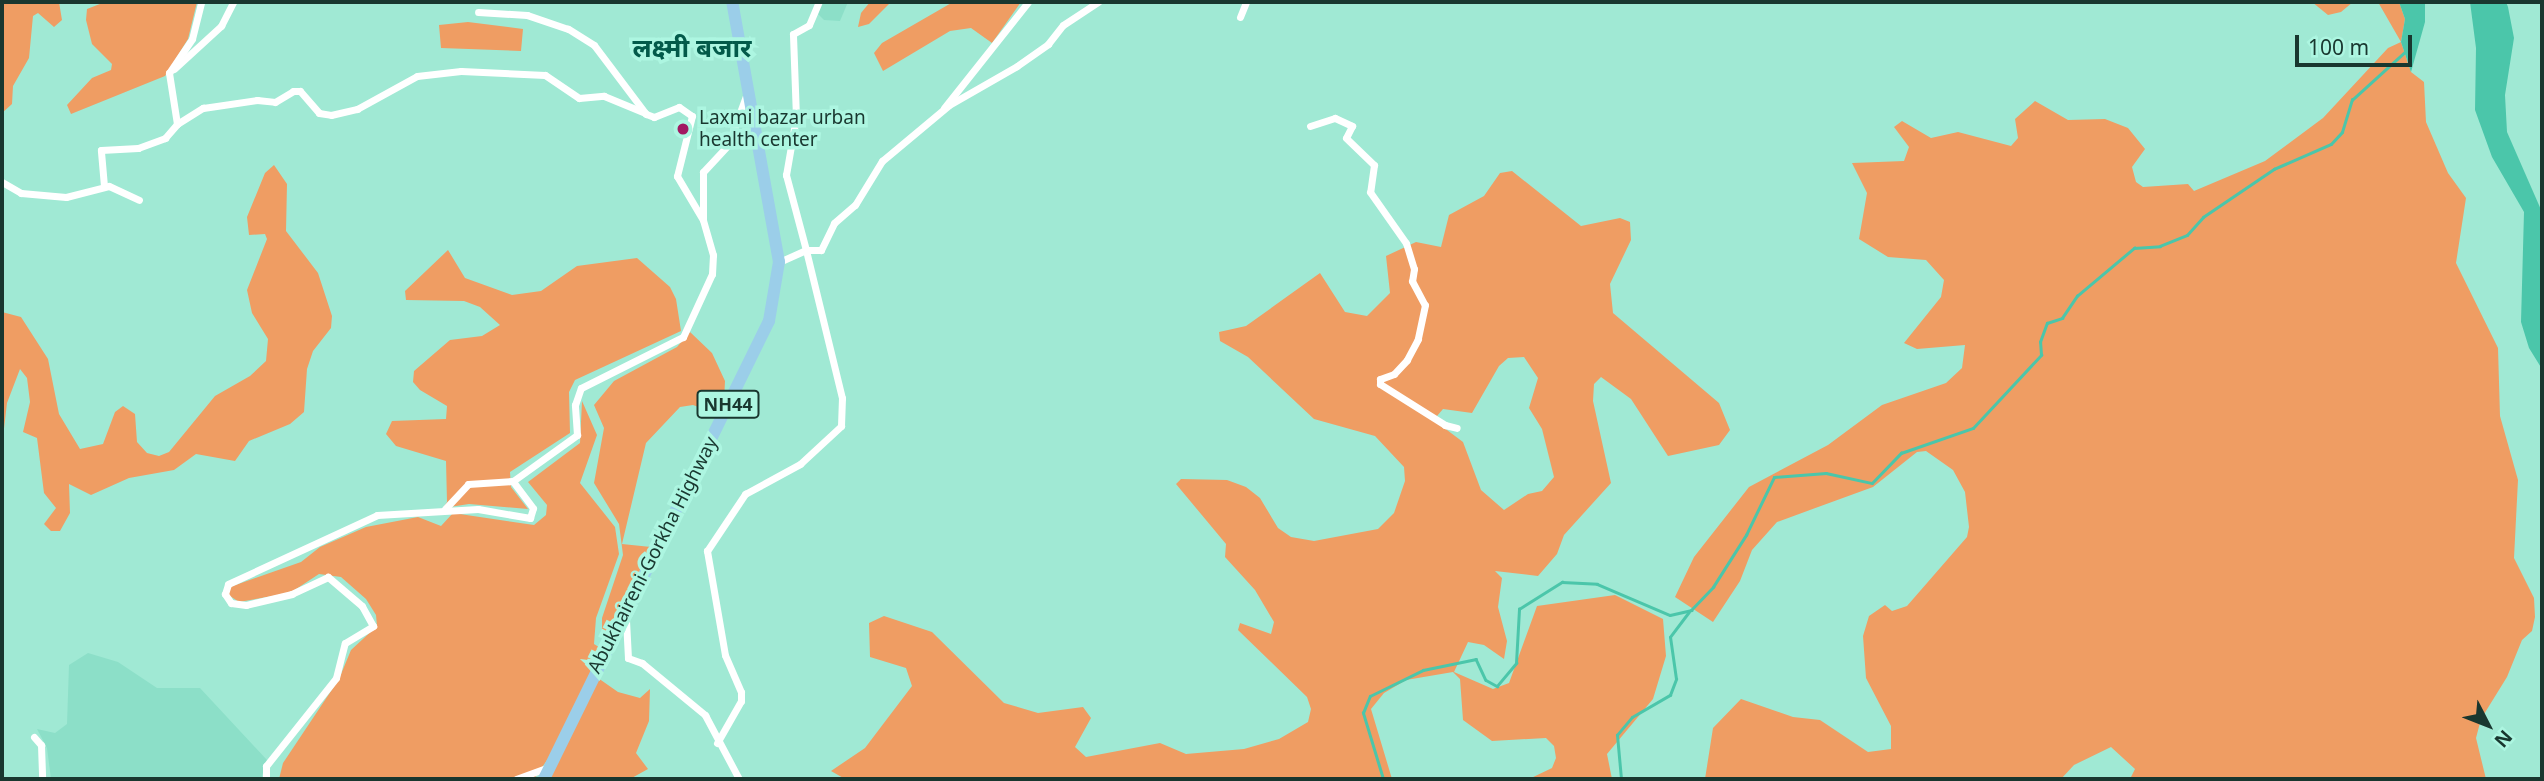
<!DOCTYPE html>
<html>
<head>
<meta charset="utf-8">
<style>
  body { margin:0 }
  #map { position:relative; width:2544px; height:781px; overflow:hidden; background:#a0e9d4; font-family:"Noto Sans","Noto Sans Devanagari",sans-serif }
  div>[style] { position:absolute }
  .built>* { inset:0; background:#8cdfc8 }
  .green>* { inset:0; background:#ef9d63 }
  .water>* { inset:0; background:#4bc6aa }
  .stream>* { height:2.5px; margin:-1.25px; padding:0 1.25px; transform-origin:1.25px; border-radius:1.25px; background:#4bc6aa }
  .street>* { height:7px; margin:-3.5px; padding:0 3.5px; transform-origin:3.5px; border-radius:3.5px; background:#fff }
  .primary>* { height:12px; margin:-6px; padding:0 6px; transform-origin:6px; border-radius:6px; background:#9bcee9 }
  .dots>* { width:19px; height:19px; translate:-50% -50%; box-sizing:border-box; border:4px solid #adf6e1; border-radius:50% }
  span { translate:-50% -50%; white-space:nowrap; text-align:center; line-height:1.15; -webkit-text-stroke:7px #adf6e1; paint-order:stroke }
  .shield-label span { padding:2px 5px; background:#adf6e1; border:2px solid; border-radius:5px; -webkit-text-stroke-width:0 }
  .shield-label { font-size:18px; color:#19372f; font-weight:700 }
  .poi-label { font-size:19px; color:#19372f }
  .left { translate:0 -50%; text-align:left }
  .street-label { font-size:19px; color:#19372f }
  .district-label { font-size:26px; color:#035a4a; font-weight:700 }
  .frame { position:absolute; inset:0; border:4px solid #19372f; pointer-events:none }
  .north { position:absolute; left:2453px; top:690px; width:70px; height:70px; -webkit-text-stroke:5px #adf6e1; paint-order:stroke; rotate:132deg; font-size:19px; font-weight:700; line-height:28px; text-align:center; color:#19372f }
  .north::after { content:''; display:block; margin:auto; width:24px; height:32px; background:#19372f; clip-path:polygon(50% 0,100% 100%,50% 72%,0 100%) }
  .scale { position:absolute; left:2295px; top:35px; width:117px; height:32px; box-sizing:border-box; border:4px solid #19372f; border-top:0; padding-left:9px; font-size:21px; line-height:24px; white-space:nowrap; color:#19372f; -webkit-text-stroke:5px #adf6e1; paint-order:stroke }
</style>
</head>
<body>
<div id="map">
  <div class="built">
    <div style="clip-path:polygon(821px 2px,848px 2px,840px 21px,824px 20px,818px 14px)"></div>
    <div style="clip-path:polygon(88px 653px,118px 662px,157px 688px,200px 688px,267px 760px,261px 779px,51px 779px,47px 748px,37px 729px,55px 733px,67px 724px,69px 665px)"></div>
  </div>
  <div class="green">
    <div style="clip-path:polygon(2px 2px,59px 2px,62px 20px,54px 27px,38px 13px,33px 16px,29px 58px,13px 86px,12px 104px,2px 113px)"></div>
    <div style="clip-path:polygon(105px 2px,197px 2px,188px 39px,165px 76px,71px 114px,67px 105px,92px 78px,111px 70px,112px 64px,92px 44px,86px 20px,87px 9px)"></div>
    <div style="clip-path:polygon(870px 2px,891px 2px,869px 24px,858px 27px,861px 13px)"></div>
    <div style="clip-path:polygon(953px 2px,1021px 2px,992px 43px,971px 28px,950px 31px,883px 71px,874px 53px,882px 43px)"></div>
    <div style="clip-path:polygon(2312px 2px,2353px 2px,2341px 12px,2328px 15px)"></div>
    <div style="clip-path:polygon(2378px 2px,2399px 2px,2405px 19px,2401px 42px,2411px 72px,2424px 82px,2426px 122px,2448px 173px,2466px 198px,2456px 263px,2498px 348px,2500px 416px,2518px 480px,2514px 558px,2534px 598px,2535px 617px,2532px 631px,2522px 640px,2507px 677px,2481px 719px,2476px 738px,2486px 779px,2130px 779px,2135px 769px,2111px 747px,2074px 765px,2061px 779px,1705px 779px,1713px 728px,1741px 699px,1793px 717px,1820px 720px,1868px 752px,1891px 749px,1891px 726px,1866px 678px,1863px 636px,1869px 616px,1885px 605px,1892px 611px,1907px 606px,1967px 537px,1969px 527px,1965px 492px,1953px 470px,1926px 451px,1917px 452px,1873px 487px,1777px 522px,1752px 550px,1740px 581px,1713px 622px,1675px 597px,1694px 557px,1749px 487px,1828px 445px,1882px 405px,1946px 383px,1962px 368px,1965px 345px,1917px 349px,1904px 343px,1941px 297px,1944px 280px,1926px 260px,1888px 257px,1859px 239px,1867px 193px,1852px 163px,1904px 161px,1909px 147px,1894px 127px,1902px 121px,1931px 138px,1958px 132px,2011px 146px,2018px 138px,2015px 119px,2035px 101px,2068px 120px,2105px 119px,2128px 128px,2145px 149px,2132px 167px,2136px 182px,2143px 187px,2188px 184px,2194px 191px,2265px 161px,2323px 118px,2388px 48px,2401px 42px)"></div>
    <div style="clip-path:polygon(468px 22px,523px 29px,521px 51px,441px 48px,439px 25px)"></div>
    <div style="clip-path:polygon(274px 165px,287px 184px,286px 231px,318px 273px,332px 316px,331px 328px,313px 351px,307px 369px,304px 412px,290px 424px,249px 441px,235px 461px,196px 454px,174px 470px,129px 478px,91px 495px,69px 484px,70px 513px,60px 531px,51px 531px,44px 524px,56px 508px,44px 493px,37px 438px,23px 432px,30px 402px,27px 378px,20px 369px,7px 403px,2px 446px,2px 312px,21px 317px,48px 359px,59px 414px,80px 449px,103px 444px,115px 412px,123px 406px,135px 414px,137px 442px,147px 453px,159px 456px,169px 452px,215px 396px,250px 376px,266px 361px,268px 339px,252px 313px,247px 290px,267px 239px,265px 234px,249px 235px,247px 217px,265px 173px)"></div>
    <div style="clip-path:polygon(evenodd,1512px 171px,1581px 226px,1620px 218px,1630px 222px,1631px 240px,1610px 284px,1613px 313px,1719px 403px,1730px 430px,1719px 445px,1668px 456px,1631px 399px,1601px 377px,1594px 384px,1593px 401px,1611px 483px,1564px 535px,1557px 554px,1538px 576px,1495px 571px,1502px 578px,1498px 607px,1507px 641px,1504px 659px,1484px 645px,1468px 642px,1454px 672px,1493px 689px,1509px 683px,1537px 606px,1615px 595px,1663px 619px,1666px 656px,1653px 699px,1607px 754px,1612px 779px,1529px 779px,1552px 768px,1556px 758px,1554px 746px,1546px 738px,1492px 741px,1463px 720px,1460px 679px,1453px 672px,1406px 680px,1384px 693px,1371px 709px,1392px 779px,845px 779px,831px 771px,865px 748px,912px 686px,906px 668px,870px 657px,869px 623px,884px 616px,932px 632px,1004px 703px,1038px 713px,1083px 707px,1091px 718px,1075px 747px,1086px 757px,1160px 743px,1186px 754px,1244px 749px,1279px 739px,1308px 722px,1311px 709px,1307px 697px,1238px 630px,1240px 623px,1271px 634px,1274px 622px,1255px 590px,1225px 557px,1226px 544px,1176px 484px,1181px 479px,1227px 480px,1246px 487px,1260px 498px,1278px 528px,1291px 537px,1314px 541px,1378px 529px,1394px 513px,1405px 481px,1404px 467px,1375px 436px,1314px 419px,1248px 357px,1220px 341px,1219px 332px,1246px 326px,1320px 273px,1345px 312px,1367px 316px,1390px 293px,1386px 256px,1416px 242px,1441px 247px,1449px 215px,1484px 196px,1500px 173px,1512px 171px,1524px 357px,1538px 378px,1529px 408px,1542px 429px,1554px 477px,1542px 491px,1528px 494px,1504px 510px,1481px 490px,1463px 442px,1439px 424px,1437px 416px,1443px 409px,1472px 413px,1499px 366px,1508px 358px,1524px 357px)"></div>
    <div style="clip-path:polygon(448px 250px,465px 278px,512px 295px,541px 291px,577px 266px,637px 258px,670px 287px,676px 299px,681px 331px,575px 380px,569px 392px,570px 433px,510px 472px,511px 487px,528px 509px,469px 504px,443px 508px,447px 502px,446px 461px,396px 446px,386px 434px,392px 421px,446px 419px,447px 406px,420px 390px,413px 382px,414px 371px,450px 340px,482px 336px,500px 325px,480px 307px,464px 301px,406px 300px,405px 291px)"></div>
    <div style="clip-path:polygon(690px 332px,712px 353px,725px 381px,724px 402px,715px 413px,693px 405px,680px 407px,646px 443px,622px 544px,651px 547px,606px 641px,602px 640px,602px 618px,623px 555px,619px 524px,594px 483px,604px 428px,594px 405px,614px 381px,677px 347px)"></div>
    <div style="clip-path:polygon(582px 401px,597px 435px,580px 483px,615px 527px,619px 554px,596px 618px,594px 644px,602px 649px,554px 750px,534px 779px,279px 779px,283px 763px,339px 679px,351px 650px,377px 626px,376px 615px,366px 599px,341px 577px,319px 574px,290px 593px,239px 602px,227px 594px,230px 587px,301px 562px,320px 547px,366px 527px,418px 517px,441px 526px,453px 513px,534px 525px,546px 515px,547px 505px,528px 482px,580px 443px)"></div>
    <div style="clip-path:polygon(598px 678px,618px 692px,640px 698px,650px 689px,649px 721px,636px 753px,648px 769px,630px 779px,550px 779px)"></div>
  </div>
  <div class="water">
    <div style="clip-path:polygon(2399px 2px,2425px 2px,2425px 22px,2411px 72px,2401px 42px,2405px 19px)"></div>
    <div style="clip-path:polygon(2470px 2px,2506px 2px,2508px 7px,2514px 38px,2505px 95px,2507px 132px,2542px 212px,2542px 369px,2529px 348px,2521px 322px,2524px 212px,2492px 157px,2475px 110px,2476px 48px)"></div>
  </div>
  <div class="stream">
    <div style="left:1383px;top:779px;width:69px;rotate:-106.9deg"></div>
    <div style="left:1363px;top:713px;width:18px;rotate:-68deg"></div>
    <div style="left:1370px;top:696px;width:59px;rotate:-26.1deg"></div>
    <div style="left:1423px;top:670px;width:54px;rotate:-11.7deg"></div>
    <div style="left:1476px;top:659px;width:23px;rotate:65deg"></div>
    <div style="left:1486px;top:680px;width:13px;rotate:29deg"></div>
    <div style="left:1497px;top:686px;width:30px;rotate:-50deg"></div>
    <div style="left:1516px;top:663px;width:54px;rotate:-86.8deg"></div>
    <div style="left:1519px;top:609px;width:51px;rotate:-32.1deg"></div>
    <div style="left:1562px;top:582px;width:35px;rotate:3deg"></div>
    <div style="left:1597px;top:584px;width:79px;rotate:23deg"></div>
    <div style="left:1670px;top:615px;width:22px;rotate:-13deg"></div>
    <div style="left:1691px;top:610px;width:32px;rotate:-46deg"></div>
    <div style="left:1713px;top:587px;width:62px;rotate:-57.6deg"></div>
    <div style="left:1746px;top:535px;width:64px;rotate:-64.2deg"></div>
    <div style="left:1774px;top:477px;width:52px;rotate:-4.4deg"></div>
    <div style="left:1826px;top:473px;width:47px;rotate:12.3deg"></div>
    <div style="left:1872px;top:483px;width:42px;rotate:-46deg"></div>
    <div style="left:1901px;top:453px;width:76px;rotate:-19.1deg"></div>
    <div style="left:1973px;top:428px;width:100px;rotate:-47deg"></div>
    <div style="left:2041px;top:355px;width:13px;rotate:-94deg"></div>
    <div style="left:2040px;top:342px;width:20px;rotate:-70deg"></div>
    <div style="left:2047px;top:323px;width:16px;rotate:-18deg"></div>
    <div style="left:2062px;top:318px;width:27px;rotate:-56deg"></div>
    <div style="left:2077px;top:296px;width:75px;rotate:-40.1deg"></div>
    <div style="left:2134px;top:248px;width:26px;rotate:-4deg"></div>
    <div style="left:2160px;top:246px;width:29px;rotate:-22deg"></div>
    <div style="left:2187px;top:235px;width:24px;rotate:-48deg"></div>
    <div style="left:2203px;top:217px;width:86px;rotate:-34.1deg"></div>
    <div style="left:2274px;top:169px;width:62px;rotate:-23.7deg"></div>
    <div style="left:2331px;top:144px;width:16px;rotate:-47deg"></div>
    <div style="left:2342px;top:132px;width:34px;rotate:-73deg"></div>
    <div style="left:2352px;top:100px;width:72px;rotate:-42.2deg"></div>
    <div style="left:1621px;top:779px;width:44px;rotate:-95.2deg"></div>
    <div style="left:1617px;top:735px;width:23px;rotate:-50deg"></div>
    <div style="left:1632px;top:717px;width:44px;rotate:-30.1deg"></div>
    <div style="left:1670px;top:695px;width:17px;rotate:-69deg"></div>
    <div style="left:1676px;top:679px;width:42px;rotate:-98.1deg"></div>
    <div style="left:1670px;top:637px;width:31px;rotate:-53deg"></div>
  </div>
  <div class="street">
    <div style="left:1240px;top:17px;width:16px;rotate:-68deg"></div>
    <div style="left:174px;top:69px;width:64px;rotate:-42.5deg"></div>
    <div style="left:221px;top:26px;width:27px;rotate:-63deg"></div>
    <div style="left:944px;top:108px;width:135px;rotate:-51.6deg"></div>
    <div style="left:177px;top:124px;width:52px;rotate:-98.9deg"></div>
    <div style="left:169px;top:73px;width:41px;rotate:-55.9deg"></div>
    <div style="left:192px;top:39px;width:38px;rotate:-76deg"></div>
    <div style="left:1310px;top:126px;width:26px;rotate:-18deg"></div>
    <div style="left:1335px;top:118px;width:19px;rotate:25deg"></div>
    <div style="left:1352px;top:126px;width:13px;rotate:117deg"></div>
    <div style="left:1346px;top:138px;width:39px;rotate:44deg"></div>
    <div style="left:1374px;top:165px;width:27px;rotate:98deg"></div>
    <div style="left:1370px;top:192px;width:62px;rotate:54.8deg"></div>
    <div style="left:1406px;top:243px;width:27px;rotate:73deg"></div>
    <div style="left:1414px;top:269px;width:12px;rotate:99deg"></div>
    <div style="left:1412px;top:281px;width:27px;rotate:62deg"></div>
    <div style="left:1425px;top:305px;width:35px;rotate:102deg"></div>
    <div style="left:1418px;top:339px;width:24px;rotate:118deg"></div>
    <div style="left:1407px;top:360px;width:19px;rotate:133deg"></div>
    <div style="left:1394px;top:374px;width:15px;rotate:160deg"></div>
    <div style="left:1380px;top:379px;width:5px;rotate:90deg"></div>
    <div style="left:1380px;top:384px;width:77px;rotate:32.2deg"></div>
    <div style="left:1445px;top:425px;width:12px;rotate:14deg"></div>
    <div style="left:2px;top:182px;width:22px;rotate:30deg"></div>
    <div style="left:21px;top:193px;width:45px;rotate:5.1deg"></div>
    <div style="left:66px;top:197px;width:44px;rotate:-14.3deg"></div>
    <div style="left:109px;top:186px;width:33px;rotate:25deg"></div>
    <div style="left:104px;top:186px;width:36px;rotate:-95deg"></div>
    <div style="left:101px;top:150px;width:37px;rotate:-3deg"></div>
    <div style="left:138px;top:148px;width:29px;rotate:-20deg"></div>
    <div style="left:165px;top:138px;width:18px;rotate:-49deg"></div>
    <div style="left:177px;top:124px;width:31px;rotate:-32deg"></div>
    <div style="left:203px;top:108px;width:55px;rotate:-8.4deg"></div>
    <div style="left:257px;top:100px;width:18px;rotate:6deg"></div>
    <div style="left:275px;top:102px;width:21px;rotate:-31deg"></div>
    <div style="left:293px;top:91px;width:7px"></div>
    <div style="left:300px;top:91px;width:29px;rotate:49deg"></div>
    <div style="left:319px;top:113px;width:12px;rotate:9deg"></div>
    <div style="left:331px;top:115px;width:27px;rotate:-13deg"></div>
    <div style="left:357px;top:109px;width:68px;rotate:-28.8deg"></div>
    <div style="left:417px;top:76px;width:44px;rotate:-6.5deg"></div>
    <div style="left:461px;top:71px;width:84px;rotate:2.7deg"></div>
    <div style="left:545px;top:75px;width:41px;rotate:34.1deg"></div>
    <div style="left:579px;top:98px;width:25px;rotate:-5deg"></div>
    <div style="left:604px;top:96px;width:44px;rotate:22.5deg"></div>
    <div style="left:703px;top:218px;width:46px;rotate:-90deg"></div>
    <div style="left:703px;top:172px;width:37px;rotate:-47deg"></div>
    <div style="left:728px;top:145px;width:55px;rotate:-69.9deg"></div>
    <div style="left:779px;top:262px;width:30px;rotate:-24deg"></div>
    <div style="left:806px;top:250px;width:78px;rotate:-104.9deg"></div>
    <div style="left:786px;top:175px;width:59px;rotate:-80.2deg"></div>
    <div style="left:796px;top:117px;width:83px;rotate:-92.1deg"></div>
    <div style="left:793px;top:34px;width:18px;rotate:-29deg"></div>
    <div style="left:809px;top:25px;width:25px;rotate:-67deg"></div>
    <div style="left:445px;top:509px;width:34px;rotate:-47deg"></div>
    <div style="left:468px;top:484px;width:45px;rotate:-3.8deg"></div>
    <div style="left:626px;top:620px;width:38px;rotate:87deg"></div>
    <div style="left:628px;top:658px;width:15px;rotate:20deg"></div>
    <div style="left:642px;top:663px;width:82px;rotate:39.5deg"></div>
    <div style="left:705px;top:715px;width:72px;rotate:62deg"></div>
    <div style="left:34px;top:737px;width:11px;rotate:49deg"></div>
    <div style="left:41px;top:745px;width:34px;rotate:88deg"></div>
    <div style="left:717px;top:743px;width:48px;rotate:-60.3deg"></div>
    <div style="left:741px;top:701px;width:9px;rotate:-90deg"></div>
    <div style="left:741px;top:692px;width:40px;rotate:-113.4deg"></div>
    <div style="left:725px;top:655px;width:106px;rotate:-99.8deg"></div>
    <div style="left:707px;top:551px;width:69px;rotate:-56.3deg"></div>
    <div style="left:745px;top:494px;width:63px;rotate:-28.6deg"></div>
    <div style="left:800px;top:464px;width:56px;rotate:-42.8deg"></div>
    <div style="left:841px;top:426px;width:28px;rotate:-88deg"></div>
    <div style="left:842px;top:398px;width:152px;rotate:-103.7deg"></div>
    <div style="left:806px;top:250px;width:15px"></div>
    <div style="left:821px;top:250px;width:30px;rotate:-64deg"></div>
    <div style="left:834px;top:223px;width:28px;rotate:-41deg"></div>
    <div style="left:855px;top:205px;width:52px;rotate:-58.5deg"></div>
    <div style="left:882px;top:161px;width:87px;rotate:-39.9deg"></div>
    <div style="left:949px;top:105px;width:78px;rotate:-29.8deg"></div>
    <div style="left:1017px;top:66px;width:38px;rotate:-35deg"></div>
    <div style="left:1048px;top:44px;width:24px;rotate:-52deg"></div>
    <div style="left:1063px;top:25px;width:42px;rotate:-33.3deg"></div>
    <div style="left:266px;top:779px;width:13px;rotate:-90deg"></div>
    <div style="left:266px;top:766px;width:112px;rotate:-51.5deg"></div>
    <div style="left:336px;top:678px;width:36px;rotate:-76deg"></div>
    <div style="left:345px;top:643px;width:33px;rotate:-31deg"></div>
    <div style="left:373px;top:626px;width:23px;rotate:-119deg"></div>
    <div style="left:362px;top:606px;width:45px;rotate:-139.5deg"></div>
    <div style="left:328px;top:577px;width:40px;rotate:155deg"></div>
    <div style="left:292px;top:594px;width:47px;rotate:166.6deg"></div>
    <div style="left:246px;top:605px;width:15px;rotate:-172deg"></div>
    <div style="left:231px;top:603px;width:11px;rotate:-124deg"></div>
    <div style="left:225px;top:594px;width:10px;rotate:-73deg"></div>
    <div style="left:228px;top:584px;width:164px;rotate:-24.8deg"></div>
    <div style="left:377px;top:515px;width:101px;rotate:-3.4deg"></div>
    <div style="left:478px;top:509px;width:53px;rotate:9.8deg"></div>
    <div style="left:530px;top:518px;width:10px;rotate:-73deg"></div>
    <div style="left:533px;top:508px;width:34px;rotate:-127deg"></div>
    <div style="left:513px;top:481px;width:79px;rotate:-35.7deg"></div>
    <div style="left:577px;top:435px;width:30px;rotate:-94deg"></div>
    <div style="left:575px;top:405px;width:18px;rotate:-71deg"></div>
    <div style="left:581px;top:388px;width:114px;rotate:-26.6deg"></div>
    <div style="left:683px;top:337px;width:69px;rotate:-65.3deg"></div>
    <div style="left:712px;top:274px;width:19px;rotate:-87deg"></div>
    <div style="left:713px;top:255px;width:36px;rotate:-106deg"></div>
    <div style="left:703px;top:220px;width:51px;rotate:-120.6deg"></div>
    <div style="left:677px;top:176px;width:62px;rotate:-76deg"></div>
    <div style="left:692px;top:116px;width:16px;rotate:-145deg"></div>
    <div style="left:679px;top:107px;width:27px;rotate:158deg"></div>
    <div style="left:654px;top:117px;width:9px;rotate:-159deg"></div>
    <div style="left:646px;top:114px;width:86px;rotate:-127deg"></div>
    <div style="left:594px;top:45px;width:31px;rotate:-148deg"></div>
    <div style="left:568px;top:29px;width:43px;rotate:-161.1deg"></div>
    <div style="left:527px;top:15px;width:49px;rotate:-176.5deg"></div>
    <div style="left:516px;top:779px;width:35px;rotate:-20deg"></div>
  </div>
  <div class="primary">
    <div style="left:544px;top:779px;width:510px;rotate:-63.84deg"></div>
    <div style="left:769px;top:321px;width:60px;rotate:-80.4deg"></div>
    <div style="left:779px;top:262px;width:264px;rotate:-100.2deg"></div>
  </div>
  <div class="dots">
    <div style="left:683px;top:129px;background:#a21862"></div>
  </div>
  <div class="shield-label">
    <span style="left:728px;top:404px">NH44</span>
  </div>
  <div class="poi-label">
    <span class="left" style="left:699px;top:129px">Laxmi bazar urban<br>health center</span>
  </div>
  <div class="street-label">
    <span style="left:653px;top:555px;rotate:-63deg">Abukhaireni-Gorkha Highway</span>
  </div>
  <div class="district-label">
    <span style="left:692px;top:48px">लक्ष्मी बजार</span>
  </div>
  <div class="frame"></div>
  <div class="north">N</div>
  <div class="scale">100 m</div>
</div>
</body>
</html>
